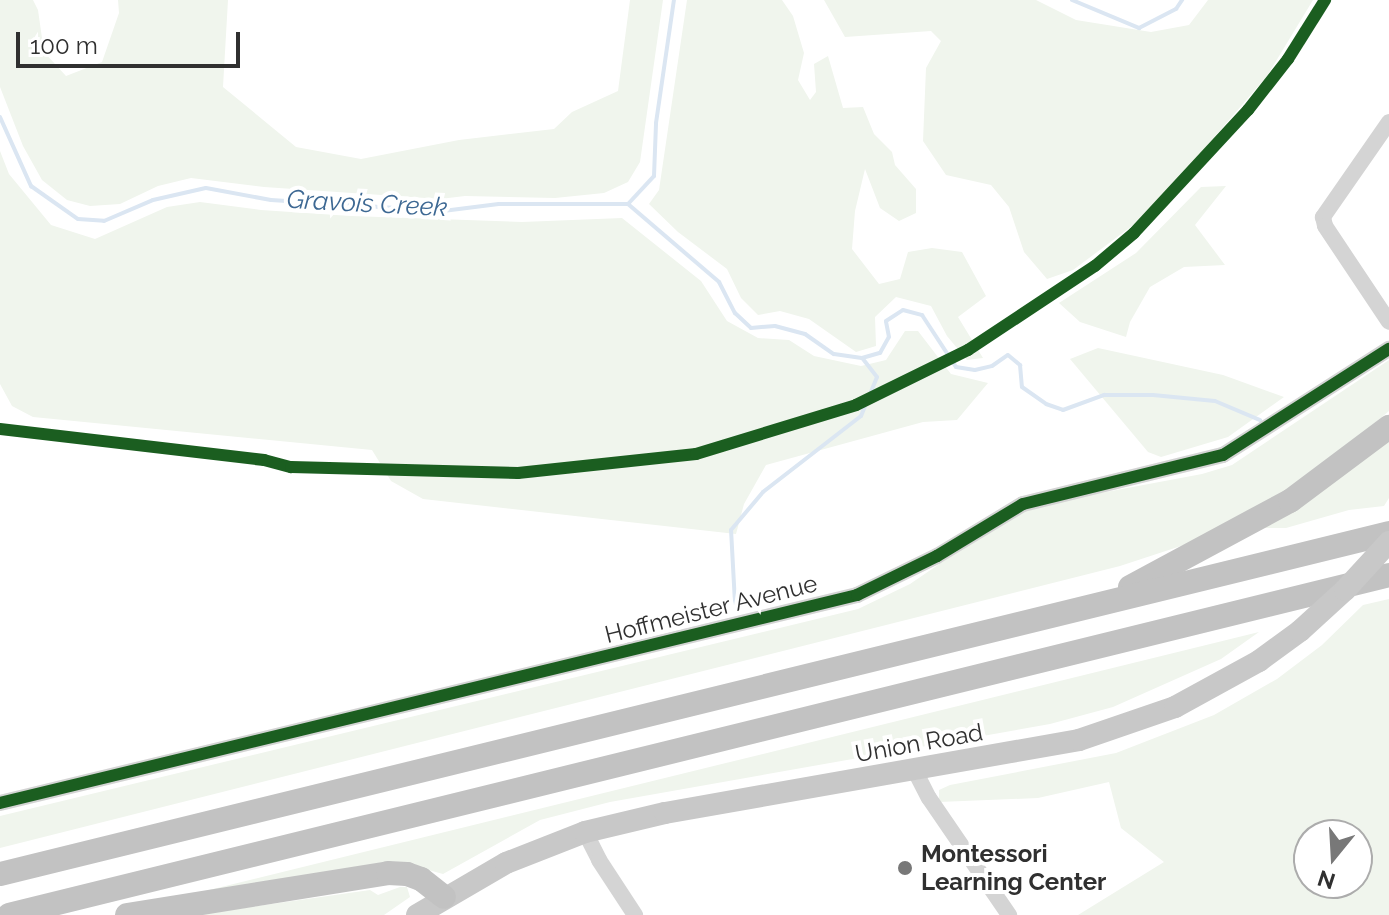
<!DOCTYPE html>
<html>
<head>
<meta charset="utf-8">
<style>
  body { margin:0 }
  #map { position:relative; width:1389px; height:915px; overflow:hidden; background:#fff; font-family:Raleway,sans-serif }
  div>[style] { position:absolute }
  .green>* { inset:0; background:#f0f5ed }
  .stream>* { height:4px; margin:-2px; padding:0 2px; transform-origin:2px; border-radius:2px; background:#dbe6f2 }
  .minor>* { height:16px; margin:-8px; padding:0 8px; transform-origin:8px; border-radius:8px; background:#d4d4d4 }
  .major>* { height:22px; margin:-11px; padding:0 11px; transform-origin:11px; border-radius:11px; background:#c8c8c8 }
  .highway>* { height:24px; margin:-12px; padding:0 12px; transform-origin:12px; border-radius:12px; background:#c2c2c2 }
  .major-bridge>* { height:22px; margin:-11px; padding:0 11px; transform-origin:11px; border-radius:11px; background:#c8c8c8 }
  .cycleway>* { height:12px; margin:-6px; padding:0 6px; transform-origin:6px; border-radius:6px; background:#1b5e20 }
  .dots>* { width:22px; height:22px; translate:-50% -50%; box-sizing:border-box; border:4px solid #fff; border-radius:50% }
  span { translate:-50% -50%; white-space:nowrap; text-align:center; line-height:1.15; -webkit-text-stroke:8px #fff; paint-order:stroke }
  .street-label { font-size:24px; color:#303030 }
  .poi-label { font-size:24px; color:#303030; font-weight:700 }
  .left { translate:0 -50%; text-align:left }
  .water-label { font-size:26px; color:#3d6893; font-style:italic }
  .north { position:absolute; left:1293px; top:819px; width:80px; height:80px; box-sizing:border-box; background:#fff; border:2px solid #acacac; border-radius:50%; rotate:198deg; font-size:22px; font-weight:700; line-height:32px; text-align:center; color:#303030 }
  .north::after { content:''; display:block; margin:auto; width:28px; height:36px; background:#787878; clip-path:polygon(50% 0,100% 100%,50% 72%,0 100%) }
  .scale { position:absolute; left:16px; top:32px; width:224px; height:36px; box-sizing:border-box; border:4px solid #303030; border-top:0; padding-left:10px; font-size:24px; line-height:28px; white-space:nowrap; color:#303030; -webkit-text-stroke:6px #fff; paint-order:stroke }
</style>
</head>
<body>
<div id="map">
  <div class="green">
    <div style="clip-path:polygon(0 0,33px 0,38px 10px,44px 52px,66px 76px,102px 62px,119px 13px,118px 0,228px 0,223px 87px,296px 147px,361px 159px,459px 140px,554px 129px,572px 112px,618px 91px,630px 0,663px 0,640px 162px,628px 182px,604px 193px,555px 198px,465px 196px,440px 199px,264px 187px,191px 178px,158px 186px,120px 204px,90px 206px,67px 200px,42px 180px,23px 146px,0 87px)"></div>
    <div style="clip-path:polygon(687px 0,782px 0,793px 16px,804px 53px,798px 80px,810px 100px,816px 92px,814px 64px,828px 56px,843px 108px,863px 107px,874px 134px,892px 152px,895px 165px,916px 189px,916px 213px,899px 221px,880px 208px,865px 169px,855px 211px,852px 249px,879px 284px,900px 279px,908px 252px,932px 248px,962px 252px,986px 296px,958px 317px,983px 358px,967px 360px,947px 336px,931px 306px,896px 297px,875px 317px,876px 346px,856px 352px,809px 319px,780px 311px,758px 315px,741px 298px,727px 269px,678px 232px,649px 204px,659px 190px)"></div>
    <div style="clip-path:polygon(824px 0,1036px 0,1076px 20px,1151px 32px,1189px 25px,1208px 0,1313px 0,1267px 76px,1148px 214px,1073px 270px,1047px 279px,1024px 252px,1009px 207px,991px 185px,946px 175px,923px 141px,926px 68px,941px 41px,931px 31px,845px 37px)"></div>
    <div style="clip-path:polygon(0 151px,9px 174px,51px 225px,95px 239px,167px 207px,200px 202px,261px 210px,351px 216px,522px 222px,622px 218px,701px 281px,727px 321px,758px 338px,789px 340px,814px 356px,861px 366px,886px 360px,905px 331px,918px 331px,951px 374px,988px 383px,957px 420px,923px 422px,766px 465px,744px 504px,736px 534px,423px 499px,391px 481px,372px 450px,33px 417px,12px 406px,0 384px)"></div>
    <div style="clip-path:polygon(1226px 186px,1195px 225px,1225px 265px,1184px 267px,1150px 287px,1130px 322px,1126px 337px,1080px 322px,1059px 303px,1136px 253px,1201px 187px)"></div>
    <div style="clip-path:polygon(1098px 348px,1223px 375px,1284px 397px,1228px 437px,1161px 457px,1148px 452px,1070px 359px)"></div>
    <div style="clip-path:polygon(1389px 360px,1389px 411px,1316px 472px,1245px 517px,1187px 544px,1120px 566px,0 848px,0 816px,858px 609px,910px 584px,1010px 516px,1042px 504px,1202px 474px,1232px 465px)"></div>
    <div style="clip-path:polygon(1389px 438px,1389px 498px,1384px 506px,1349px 510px,1286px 528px,1262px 528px)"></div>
    <div style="clip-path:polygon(evenodd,1389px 599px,1389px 915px,1078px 915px,1164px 862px,1121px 828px,1109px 782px,1038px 798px,939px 802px,939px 790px,950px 785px,1116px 753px,1214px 715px,1277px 679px,1322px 645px,1363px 605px,1389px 599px,1309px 835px,1357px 835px,1357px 883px,1309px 883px,1309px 835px)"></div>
    <div style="clip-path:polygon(1259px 632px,1221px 659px,1113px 707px,1050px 724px,610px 802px,540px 820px,443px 874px,399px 862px,205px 891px)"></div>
    <div style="clip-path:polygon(400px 887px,407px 887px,410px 897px,384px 915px,195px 915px,370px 890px,378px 895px)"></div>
  </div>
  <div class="stream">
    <div style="left:1072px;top:0;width:73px;rotate:22.7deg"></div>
    <div style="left:1139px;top:28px;width:42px;rotate:-27.2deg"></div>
    <div style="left:1176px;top:9px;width:11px;rotate:-56deg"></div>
    <div style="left:0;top:117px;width:76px;rotate:65.8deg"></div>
    <div style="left:31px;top:186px;width:57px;rotate:35.1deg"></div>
    <div style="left:78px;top:219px;width:26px;rotate:4deg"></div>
    <div style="left:104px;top:221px;width:53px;rotate:-23.2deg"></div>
    <div style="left:153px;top:200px;width:54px;rotate:-12.8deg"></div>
    <div style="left:206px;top:188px;width:66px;rotate:10.5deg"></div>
    <div style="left:271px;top:200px;width:172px;rotate:3.7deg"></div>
    <div style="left:443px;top:211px;width:56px;rotate:-7.1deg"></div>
    <div style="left:499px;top:204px;width:129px"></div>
    <div style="left:628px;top:204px;width:38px;rotate:-47deg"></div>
    <div style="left:654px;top:176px;width:53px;rotate:-87.8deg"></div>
    <div style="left:656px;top:123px;width:124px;rotate:-81.7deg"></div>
    <div style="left:628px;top:204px;width:120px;rotate:40.6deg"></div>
    <div style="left:719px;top:282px;width:35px;rotate:63deg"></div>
    <div style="left:735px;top:313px;width:22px;rotate:43deg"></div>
    <div style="left:751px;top:328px;width:24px;rotate:-5deg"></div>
    <div style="left:775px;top:326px;width:31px;rotate:15deg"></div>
    <div style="left:805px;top:334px;width:35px;rotate:35deg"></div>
    <div style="left:834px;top:354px;width:28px;rotate:8deg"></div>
    <div style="left:862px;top:358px;width:19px;rotate:-16deg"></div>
    <div style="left:880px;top:353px;width:18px;rotate:-61deg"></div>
    <div style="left:889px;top:337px;width:16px;rotate:-101deg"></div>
    <div style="left:886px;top:321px;width:20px;rotate:-33deg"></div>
    <div style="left:903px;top:310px;width:20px;rotate:15deg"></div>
    <div style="left:922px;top:315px;width:62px;rotate:56.8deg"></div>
    <div style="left:956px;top:367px;width:19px;rotate:9deg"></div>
    <div style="left:975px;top:370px;width:17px;rotate:-13deg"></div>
    <div style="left:992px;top:366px;width:19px;rotate:-35deg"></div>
    <div style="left:1008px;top:355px;width:16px;rotate:40deg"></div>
    <div style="left:1020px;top:365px;width:22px;rotate:85deg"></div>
    <div style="left:1022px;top:387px;width:29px;rotate:35deg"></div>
    <div style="left:1046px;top:404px;width:18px;rotate:19deg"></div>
    <div style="left:1063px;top:410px;width:44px;rotate:-20.1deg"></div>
    <div style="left:1104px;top:395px;width:49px"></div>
    <div style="left:1153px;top:395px;width:62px;rotate:5.5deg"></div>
    <div style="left:1215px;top:401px;width:49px;rotate:22.9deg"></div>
    <div style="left:735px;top:603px;width:73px;rotate:-93.1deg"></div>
    <div style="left:731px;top:530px;width:50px;rotate:-49.9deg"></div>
    <div style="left:763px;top:492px;width:124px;rotate:-37.8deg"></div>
    <div style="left:861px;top:416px;width:42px;rotate:-67.7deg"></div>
    <div style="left:877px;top:377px;width:24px;rotate:-128deg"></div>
  </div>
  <div class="minor">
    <div style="left:1389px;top:122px;width:116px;rotate:124.8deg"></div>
    <div style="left:1323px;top:217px;width:9px;rotate:77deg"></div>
    <div style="left:1325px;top:226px;width:115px;rotate:56.3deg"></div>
    <div style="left:915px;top:771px;width:30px;rotate:63deg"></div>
    <div style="left:929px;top:798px;width:142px;rotate:55.6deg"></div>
    <div style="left:0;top:803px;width:882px;rotate:-13.64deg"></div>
    <div style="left:857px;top:595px;width:89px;rotate:-26deg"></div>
    <div style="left:937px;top:556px;width:100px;rotate:-31.2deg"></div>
    <div style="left:1023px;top:504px;width:206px;rotate:-13.8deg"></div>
    <div style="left:1223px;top:455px;width:197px;rotate:-32.6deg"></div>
    <div style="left:585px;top:832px;width:31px;rotate:63deg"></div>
    <div style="left:599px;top:860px;width:66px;rotate:56.8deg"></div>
  </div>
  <div class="major">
    <div style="left:417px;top:915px;width:103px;rotate:-30.3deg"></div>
    <div style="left:506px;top:863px;width:85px;rotate:-21.4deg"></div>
    <div style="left:585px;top:832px;width:82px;rotate:-13.4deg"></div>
    <div style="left:665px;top:813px;width:420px;rotate:-10deg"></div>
    <div style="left:1079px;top:740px;width:102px;rotate:-19deg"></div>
    <div style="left:1175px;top:707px;width:96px;rotate:-28.7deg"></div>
  </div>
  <div class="highway">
    <div style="left:1130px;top:587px;width:182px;rotate:-28.3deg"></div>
    <div style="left:1290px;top:501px;width:124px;rotate:-36.8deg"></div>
    <div style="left:0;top:874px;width:1430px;rotate:-13.79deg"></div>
    <div style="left:9px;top:915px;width:1421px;rotate:-13.84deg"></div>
    <div style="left:127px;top:915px;width:264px;rotate:-9.1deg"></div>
    <div style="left:388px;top:873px;width:19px;rotate:3deg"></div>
    <div style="left:407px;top:874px;width:15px;rotate:20deg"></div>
    <div style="left:421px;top:879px;width:29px;rotate:38deg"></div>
  </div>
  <div class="major-bridge">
    <div style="left:1259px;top:661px;width:51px;rotate:-36.2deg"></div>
    <div style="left:1300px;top:631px;width:61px;rotate:-42.3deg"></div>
    <div style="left:1345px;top:590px;width:65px;rotate:-47.5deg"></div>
  </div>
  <div class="cycleway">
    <div style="left:0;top:429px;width:266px;rotate:6.7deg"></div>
    <div style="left:264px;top:460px;width:28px;rotate:15deg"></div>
    <div style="left:291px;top:467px;width:227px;rotate:1.5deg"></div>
    <div style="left:518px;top:473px;width:179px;rotate:-6.1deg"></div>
    <div style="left:696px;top:454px;width:167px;rotate:-17deg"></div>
    <div style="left:856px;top:405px;width:125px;rotate:-26.2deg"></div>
    <div style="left:968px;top:350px;width:152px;rotate:-33.5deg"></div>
    <div style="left:1095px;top:266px;width:51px;rotate:-40.2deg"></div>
    <div style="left:1134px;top:233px;width:168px;rotate:-47.2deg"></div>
    <div style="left:1248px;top:110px;width:65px;rotate:-51.9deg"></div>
    <div style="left:1288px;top:59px;width:70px;rotate:-57.9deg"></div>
    <div style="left:0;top:803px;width:882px;rotate:-13.64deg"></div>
    <div style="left:857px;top:595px;width:89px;rotate:-26deg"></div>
    <div style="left:937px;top:556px;width:100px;rotate:-31.2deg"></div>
    <div style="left:1023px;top:504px;width:206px;rotate:-13.8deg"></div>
    <div style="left:1223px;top:455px;width:197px;rotate:-32.6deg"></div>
  </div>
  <div class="dots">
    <div style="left:905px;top:868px;background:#787878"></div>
  </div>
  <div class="street-label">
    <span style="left:711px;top:609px;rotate:-14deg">Hoffmeister Avenue</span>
    <span style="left:919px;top:743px;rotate:-10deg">Union Road</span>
  </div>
  <div class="poi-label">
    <span class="left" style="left:921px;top:868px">Montessori<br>Learning Center</span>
  </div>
  <div class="water-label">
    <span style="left:367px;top:204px;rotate:3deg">Gravois Creek</span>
  </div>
  <div class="north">N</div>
  <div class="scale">100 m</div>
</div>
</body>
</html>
